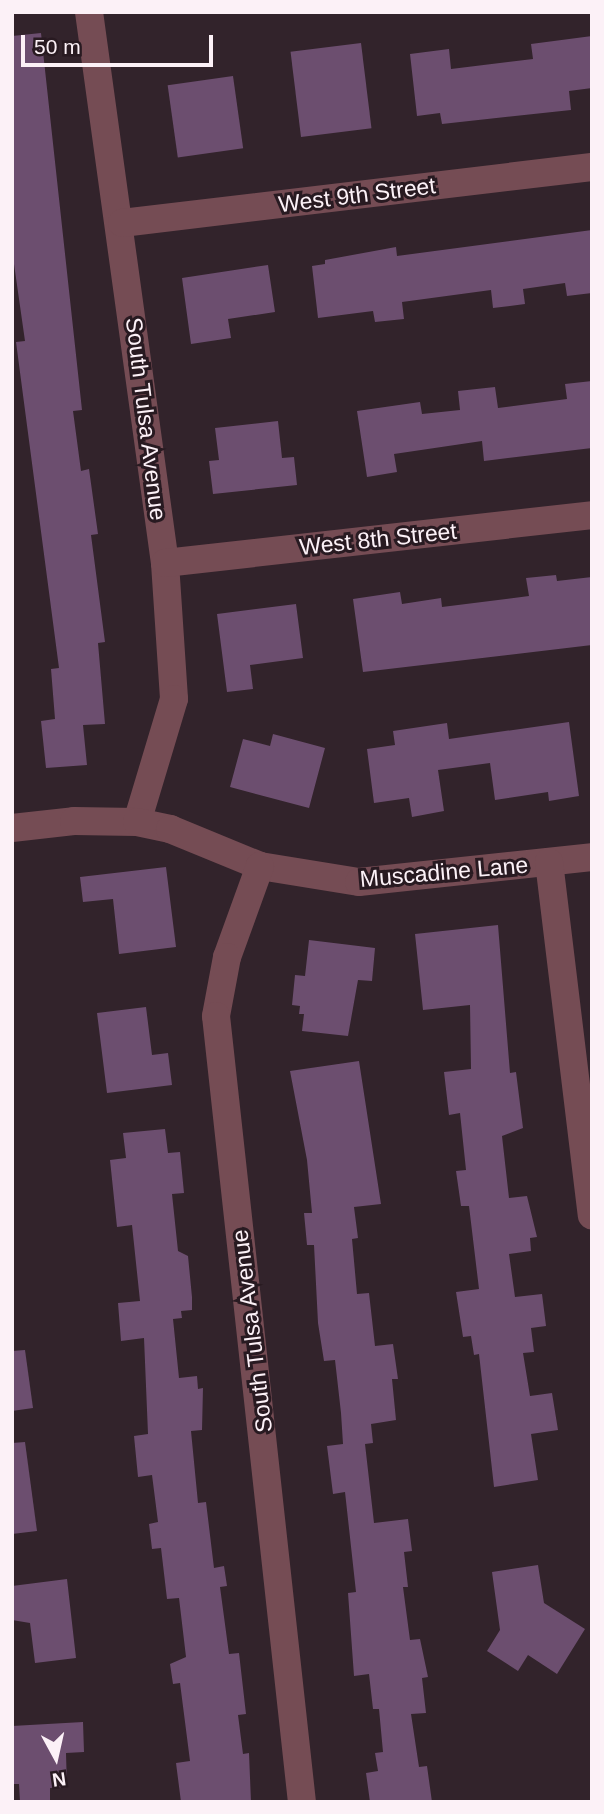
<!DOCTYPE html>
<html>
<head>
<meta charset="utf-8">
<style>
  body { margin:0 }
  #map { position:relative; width:604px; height:1814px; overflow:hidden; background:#32232b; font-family:Arial,sans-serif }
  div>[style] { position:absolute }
  .building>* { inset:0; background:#6c4e6f; transform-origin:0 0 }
  .minor>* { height:28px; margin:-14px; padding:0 14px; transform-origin:14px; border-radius:14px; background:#754c54 }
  span { translate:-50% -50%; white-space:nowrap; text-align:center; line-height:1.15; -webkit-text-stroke:6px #281a21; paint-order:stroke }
  .street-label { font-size:23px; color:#fcf1f7 }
  .frame { position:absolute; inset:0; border:14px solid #fcf1f7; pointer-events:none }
  .north { position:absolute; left:21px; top:1723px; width:70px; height:70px; -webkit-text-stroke:5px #281a21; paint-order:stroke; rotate:172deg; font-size:19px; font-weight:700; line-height:28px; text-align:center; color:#fcf1f7 }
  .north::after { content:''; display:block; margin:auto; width:24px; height:32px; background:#fcf1f7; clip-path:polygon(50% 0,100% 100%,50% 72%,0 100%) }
  .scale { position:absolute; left:21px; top:35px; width:192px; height:32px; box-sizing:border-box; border:4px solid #fcf1f7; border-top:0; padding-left:9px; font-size:21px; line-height:24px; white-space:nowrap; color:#fcf1f7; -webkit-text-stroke:5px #281a21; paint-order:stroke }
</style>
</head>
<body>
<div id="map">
  <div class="building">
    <div style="clip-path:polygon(41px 33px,82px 410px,73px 411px,81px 471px,89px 469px,98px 534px,91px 535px,105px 642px,98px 643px,105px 724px,83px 725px,87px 765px,46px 768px,41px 721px,55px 719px,51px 669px,59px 668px,16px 342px,25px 341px,12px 250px,12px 36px)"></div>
    <div style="clip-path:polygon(592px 36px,592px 88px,569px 91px,571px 110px,442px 124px,440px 113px,417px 116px,410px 54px,449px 49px,451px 69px,533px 59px,531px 44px)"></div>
    <div style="left:361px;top:43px;width:86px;height:71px;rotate:83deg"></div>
    <div style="left:233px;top:76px;width:73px;height:66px;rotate:82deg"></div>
    <div style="clip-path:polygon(592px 230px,592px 293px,567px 296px,565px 283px,523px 289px,525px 304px,493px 308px,491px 290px,402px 302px,404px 319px,375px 322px,373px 311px,318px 318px,312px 266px,325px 264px,325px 260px,396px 247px,397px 256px)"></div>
    <div style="clip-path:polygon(268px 265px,275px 312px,228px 319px,231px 338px,191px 344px,182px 278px)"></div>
    <div style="clip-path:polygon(592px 381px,592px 448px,484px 461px,482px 441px,394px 454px,397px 472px,367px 477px,357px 411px,420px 402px,422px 414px,460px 410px,458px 391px,495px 387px,498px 408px,567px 399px,565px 384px)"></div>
    <div style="clip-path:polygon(278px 421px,282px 458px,294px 457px,297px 485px,213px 494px,209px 461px,219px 460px,215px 428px)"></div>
    <div style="clip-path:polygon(556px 575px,557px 581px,592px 577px,592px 645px,363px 672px,353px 599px,400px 592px,402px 604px,441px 598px,442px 607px,529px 596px,526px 578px)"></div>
    <div style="clip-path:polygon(296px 604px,303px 658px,250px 665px,253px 689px,227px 692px,217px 614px)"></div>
    <div style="clip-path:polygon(569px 722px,579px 796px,549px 801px,548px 792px,495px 800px,490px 763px,438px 770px,444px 811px,412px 817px,409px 798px,374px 803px,367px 749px,395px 745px,393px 731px,447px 723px,449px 739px)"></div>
    <div style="clip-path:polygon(273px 734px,325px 748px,309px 808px,230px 787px,243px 739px,270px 746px)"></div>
    <div style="clip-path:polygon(166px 867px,176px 947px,119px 954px,113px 899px,83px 902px,80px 877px)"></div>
    <div style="clip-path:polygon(498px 925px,510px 1073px,516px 1072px,523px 1128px,502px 1136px,509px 1198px,527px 1196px,537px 1237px,530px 1238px,531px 1251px,509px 1254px,515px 1297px,542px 1294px,546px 1326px,531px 1328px,534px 1352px,523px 1353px,530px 1396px,552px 1393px,558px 1430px,531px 1434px,538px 1480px,494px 1487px,479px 1354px,474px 1355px,471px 1336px,463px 1337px,456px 1292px,479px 1289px,469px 1206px,461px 1206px,456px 1171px,466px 1170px,460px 1113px,449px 1115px,444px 1072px,471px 1069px,470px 1005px,423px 1010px,415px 934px)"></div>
    <div style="clip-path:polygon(309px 940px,375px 948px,372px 981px,358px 980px,348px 1036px,302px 1031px,304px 1014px,299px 1014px,300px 1006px,292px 1005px,295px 975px,305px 976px)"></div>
    <div style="clip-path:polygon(146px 1007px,152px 1055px,168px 1053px,172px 1085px,107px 1093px,97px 1013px)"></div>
    <div style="clip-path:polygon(359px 1061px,381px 1204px,354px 1207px,358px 1238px,352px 1239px,357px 1294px,369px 1293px,375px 1346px,393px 1344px,398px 1379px,392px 1379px,396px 1420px,371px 1424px,373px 1443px,365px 1444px,374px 1523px,408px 1519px,412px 1551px,404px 1552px,408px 1587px,403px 1587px,410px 1640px,420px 1639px,428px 1677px,422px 1678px,426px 1713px,411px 1714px,419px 1767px,427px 1766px,432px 1802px,370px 1802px,366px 1773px,378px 1771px,375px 1753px,383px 1752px,379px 1709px,373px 1709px,369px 1674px,354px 1676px,348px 1593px,356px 1592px,345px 1492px,333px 1494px,327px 1446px,343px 1444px,341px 1413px,335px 1360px,324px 1361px,318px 1323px,314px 1245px,307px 1245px,304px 1213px,312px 1213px,307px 1160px,290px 1071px)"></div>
    <div style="clip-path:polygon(165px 1129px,168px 1153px,180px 1152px,184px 1193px,172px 1194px,178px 1251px,188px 1256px,192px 1297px,192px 1310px,181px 1311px,182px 1318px,173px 1319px,179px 1378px,197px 1376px,198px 1389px,203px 1388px,202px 1430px,191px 1431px,198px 1503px,206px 1502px,214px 1568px,224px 1566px,227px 1586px,220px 1587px,229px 1654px,239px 1653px,246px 1714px,238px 1715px,243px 1754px,249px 1753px,251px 1802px,181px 1802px,176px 1763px,190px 1761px,180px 1683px,173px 1684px,170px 1664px,186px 1657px,179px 1598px,167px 1599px,161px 1548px,152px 1549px,149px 1524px,158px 1522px,152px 1475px,138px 1477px,134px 1436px,148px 1434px,144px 1338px,121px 1341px,118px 1303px,140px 1301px,132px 1225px,117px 1227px,110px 1160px,126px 1158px,123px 1133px)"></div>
    <div style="clip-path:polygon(25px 1350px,33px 1408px,12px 1411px,12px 1351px)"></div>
    <div style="clip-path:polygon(25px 1442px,37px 1531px,12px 1534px,12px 1443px)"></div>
    <div style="clip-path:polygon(538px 1565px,544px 1603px,585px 1629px,557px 1674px,528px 1655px,518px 1671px,487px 1651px,500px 1630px,492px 1572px)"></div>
    <div style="clip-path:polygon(67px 1579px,76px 1658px,35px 1663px,30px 1623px,12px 1620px,12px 1586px)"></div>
    <div style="clip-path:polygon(83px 1722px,84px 1752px,66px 1753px,67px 1787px,50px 1788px,50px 1802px,20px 1802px,19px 1784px,12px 1784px,12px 1726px)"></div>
  </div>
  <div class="minor">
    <div style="left:89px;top:12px;width:556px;rotate:82.15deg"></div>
    <div style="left:165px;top:563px;width:136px;rotate:86.2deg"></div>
    <div style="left:174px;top:699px;width:128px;rotate:106.7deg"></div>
    <div style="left:122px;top:223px;width:473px;rotate:-6.8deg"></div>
    <div style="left:165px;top:563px;width:430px;rotate:-6.4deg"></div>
    <div style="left:12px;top:828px;width:62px;rotate:-6.4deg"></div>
    <div style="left:74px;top:821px;width:63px;rotate:0.9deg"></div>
    <div style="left:137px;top:822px;width:34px;rotate:12deg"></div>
    <div style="left:170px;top:829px;width:97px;rotate:22.3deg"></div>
    <div style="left:260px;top:866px;width:100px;rotate:9.2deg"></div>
    <div style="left:359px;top:882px;width:234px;rotate:-6.1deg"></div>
    <div style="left:549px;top:862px;width:356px;rotate:83.1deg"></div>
    <div style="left:260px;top:866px;width:97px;rotate:109.9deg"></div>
    <div style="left:227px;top:957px;width:60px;rotate:100.6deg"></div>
    <div style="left:216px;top:1016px;width:791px;rotate:83.76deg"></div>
  </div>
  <div class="street-label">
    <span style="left:357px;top:195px;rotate:-7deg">West 9th Street</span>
    <span style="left:146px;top:419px;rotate:83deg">South Tulsa Avenue</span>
    <span style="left:378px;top:539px;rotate:-6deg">West 8th Street</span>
    <span style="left:444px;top:872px;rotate:-5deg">Muscadine Lane</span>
    <span style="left:252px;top:1331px;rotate:-97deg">South Tulsa Avenue</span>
  </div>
  <div class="frame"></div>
  <div class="north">N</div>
  <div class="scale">50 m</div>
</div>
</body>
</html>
